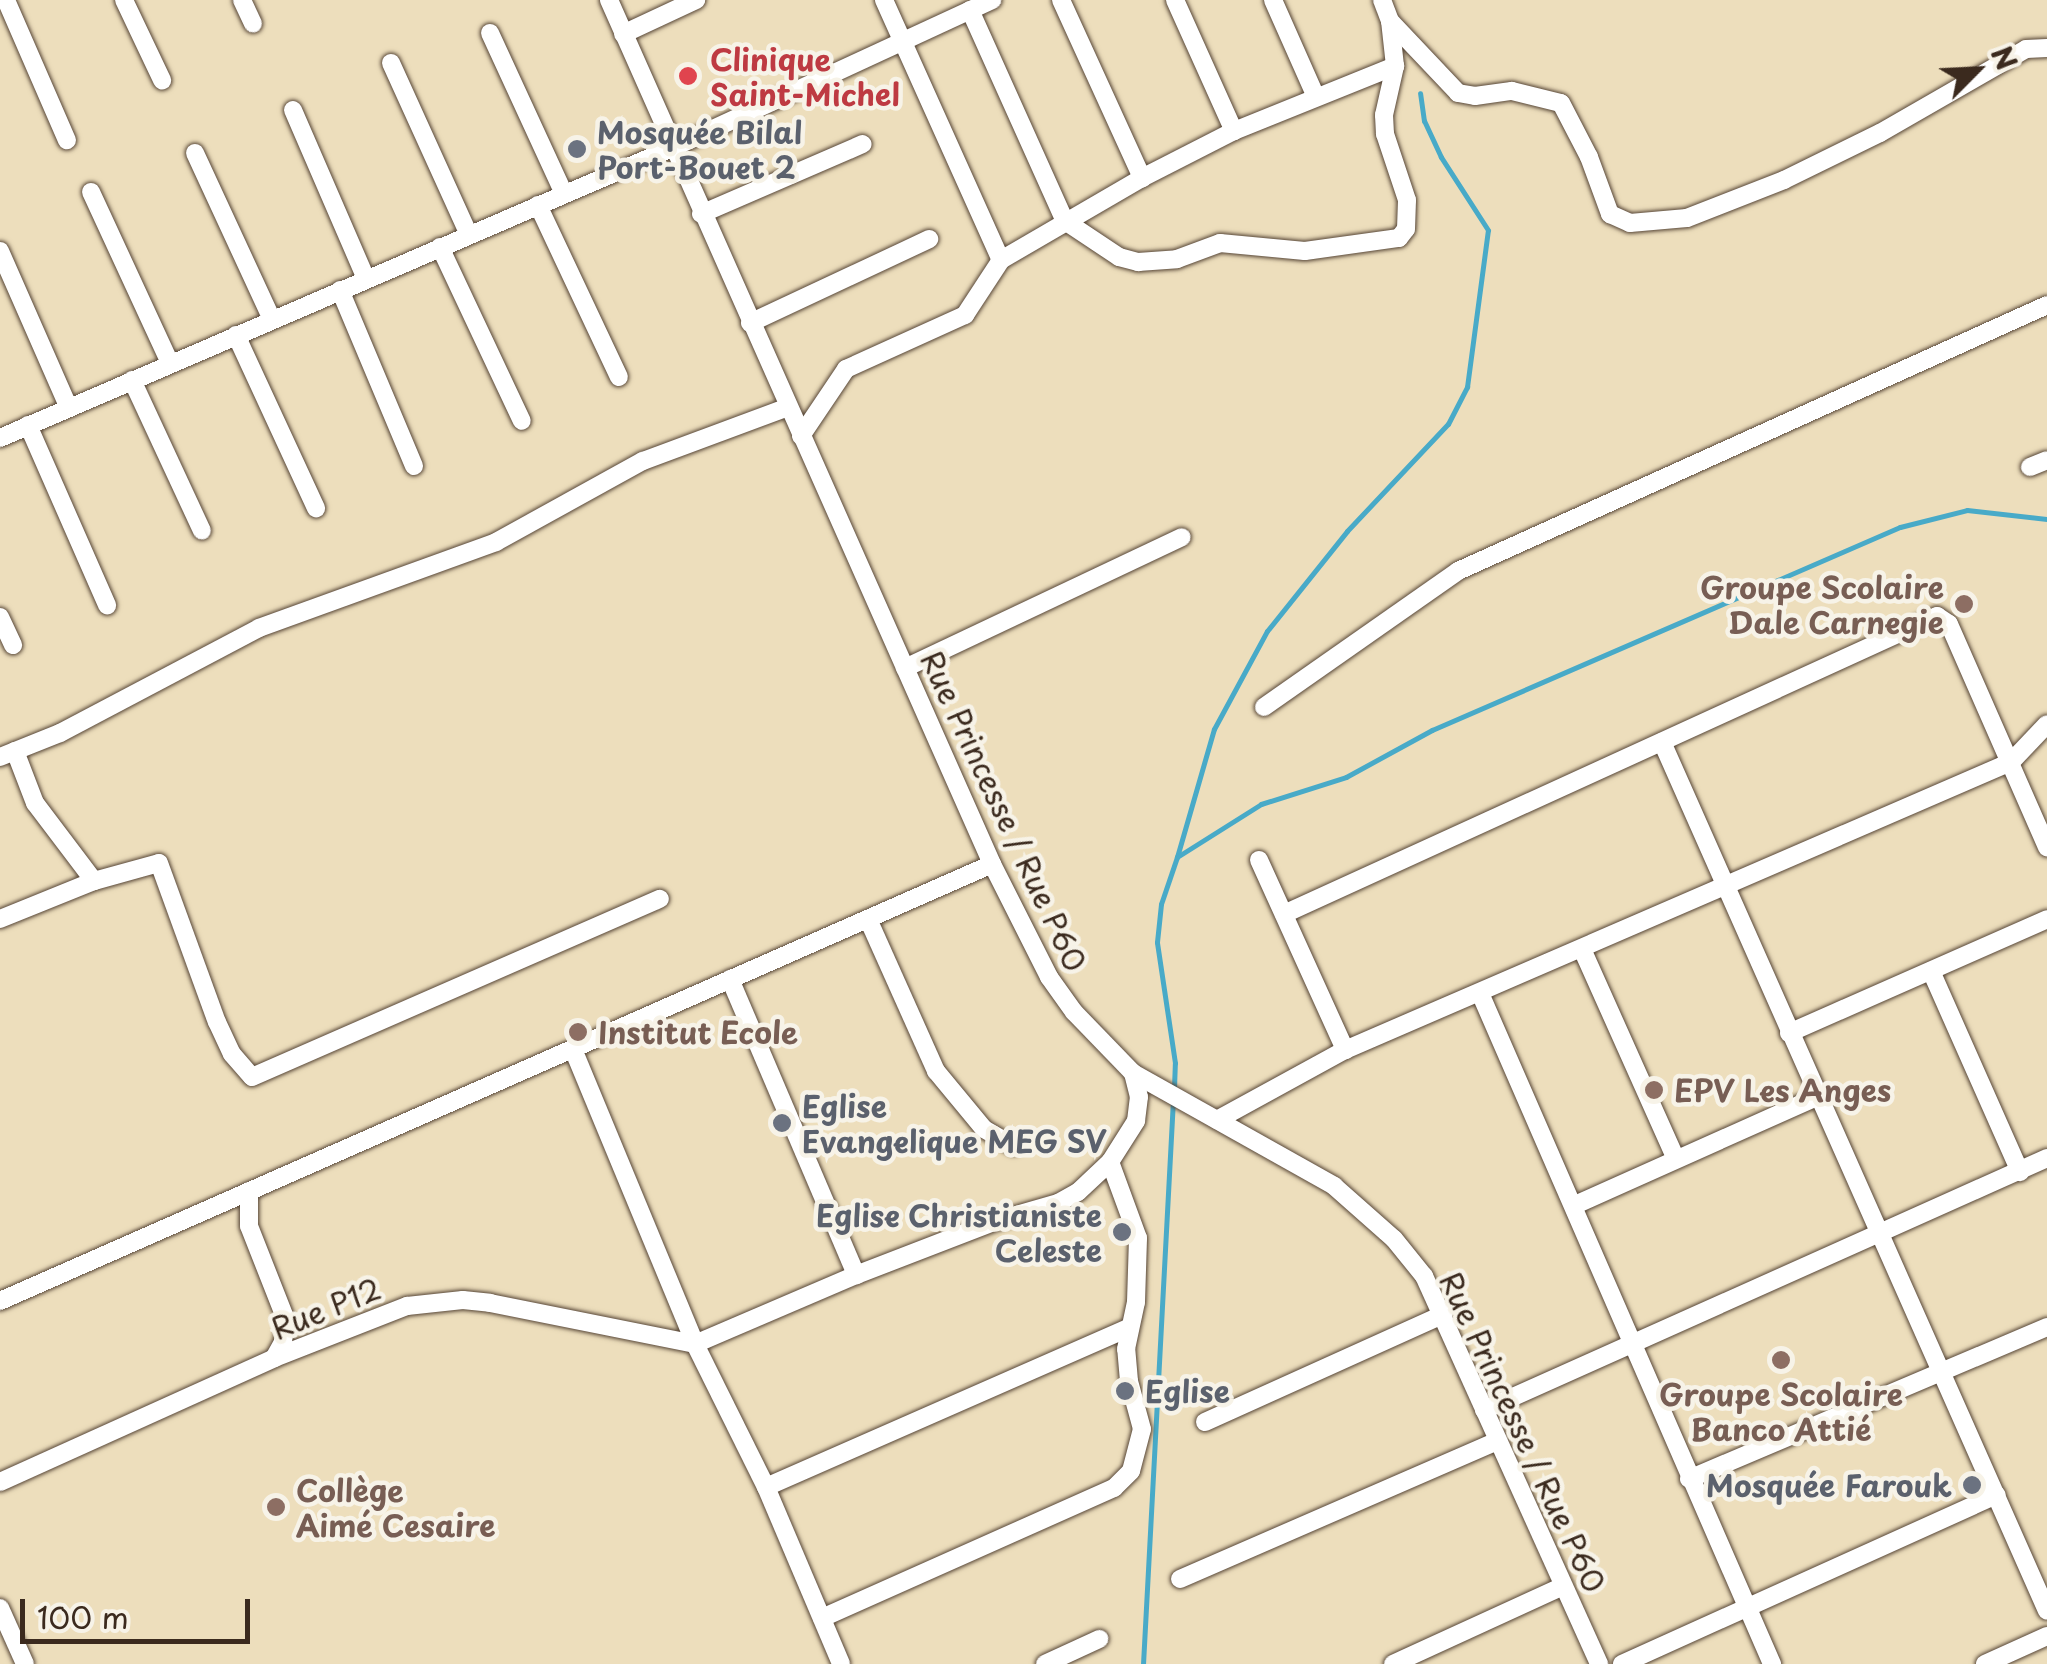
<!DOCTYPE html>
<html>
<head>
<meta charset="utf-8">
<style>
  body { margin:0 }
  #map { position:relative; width:2047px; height:1664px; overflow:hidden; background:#eddebc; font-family:"Playpen Sans",sans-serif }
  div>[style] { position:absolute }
  .stream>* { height:5px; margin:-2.5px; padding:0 2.5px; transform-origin:2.5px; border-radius:2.5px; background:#48aac8 }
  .roads { filter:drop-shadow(0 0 2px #564536) drop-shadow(0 0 2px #564536) }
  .minor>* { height:18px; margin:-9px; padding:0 9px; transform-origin:9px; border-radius:9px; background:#fff }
  .dots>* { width:28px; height:28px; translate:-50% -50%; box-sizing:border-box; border:5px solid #f7f3e8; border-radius:50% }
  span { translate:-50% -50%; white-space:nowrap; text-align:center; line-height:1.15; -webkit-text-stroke:9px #f7f3e8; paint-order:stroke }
  .health-label { font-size:30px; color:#be3a42; font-weight:700 }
  .left { translate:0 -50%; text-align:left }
  .worship-label { font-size:30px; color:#5b616d; font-weight:700 }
  .right { translate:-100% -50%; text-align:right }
  .education-label { font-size:30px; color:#785e54; font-weight:700 }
  .street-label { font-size:30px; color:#3b2a1e }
  .north { position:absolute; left:1927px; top:20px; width:100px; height:100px; -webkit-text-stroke:8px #f7f3e8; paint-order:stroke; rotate:66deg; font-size:28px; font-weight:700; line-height:40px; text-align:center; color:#3b2a1e }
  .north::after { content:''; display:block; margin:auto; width:35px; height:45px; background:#3b2a1e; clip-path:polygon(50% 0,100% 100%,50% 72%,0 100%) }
  .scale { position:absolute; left:20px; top:1599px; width:230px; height:45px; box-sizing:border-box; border:5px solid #3b2a1e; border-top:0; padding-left:12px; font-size:30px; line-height:35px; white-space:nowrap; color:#3b2a1e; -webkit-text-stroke:8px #f7f3e8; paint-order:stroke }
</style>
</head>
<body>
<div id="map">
  <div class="stream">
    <div style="left:1177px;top:857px;width:133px;rotate:-73.9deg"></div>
    <div style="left:1214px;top:729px;width:111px;rotate:-61.6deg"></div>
    <div style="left:1267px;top:631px;width:128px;rotate:-51.3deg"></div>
    <div style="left:1347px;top:531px;width:147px;rotate:-46.7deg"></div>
    <div style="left:1448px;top:424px;width:42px;rotate:-62.8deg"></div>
    <div style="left:1467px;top:387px;width:158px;rotate:-82.4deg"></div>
    <div style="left:1488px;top:230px;width:87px;rotate:-122.8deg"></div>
    <div style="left:1441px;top:157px;width:40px;rotate:-115deg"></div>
    <div style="left:1424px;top:121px;width:28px;rotate:-98deg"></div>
    <div style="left:1174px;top:1088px;width:25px;rotate:-88deg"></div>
    <div style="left:1175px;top:1063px;width:122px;rotate:-98.5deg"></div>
    <div style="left:1157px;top:942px;width:38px;rotate:-84deg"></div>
    <div style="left:1161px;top:904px;width:50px;rotate:-71.2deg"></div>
    <div style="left:1177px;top:857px;width:99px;rotate:-32.2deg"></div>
    <div style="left:1261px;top:804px;width:89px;rotate:-17.6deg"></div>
    <div style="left:1346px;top:777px;width:98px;rotate:-28.7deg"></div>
    <div style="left:1432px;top:730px;width:510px;rotate:-23.45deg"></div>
    <div style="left:1900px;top:527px;width:69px;rotate:-14.2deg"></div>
    <div style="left:1967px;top:510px;width:81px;rotate:6.4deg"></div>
    <div style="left:1143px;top:1664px;width:566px;rotate:-86.96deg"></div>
  </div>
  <div class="roads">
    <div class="minor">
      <div style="left:6px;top:0;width:153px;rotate:66.5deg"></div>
      <div style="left:124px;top:0;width:89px;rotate:64.6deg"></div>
      <div style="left:242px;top:0;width:26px;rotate:65deg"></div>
      <div style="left:609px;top:0;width:945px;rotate:66.09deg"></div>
      <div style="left:992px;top:864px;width:127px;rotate:63.2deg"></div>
      <div style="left:1049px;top:977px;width:43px;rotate:54.5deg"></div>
      <div style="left:1074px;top:1012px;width:85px;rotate:46deg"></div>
      <div style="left:1133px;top:1073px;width:231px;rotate:29.3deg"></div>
      <div style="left:1334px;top:1186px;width:80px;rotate:41.5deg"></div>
      <div style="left:1394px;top:1239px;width:48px;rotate:51deg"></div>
      <div style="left:1424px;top:1276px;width:426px;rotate:65.7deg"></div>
      <div style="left:884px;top:0;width:285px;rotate:65.8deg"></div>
      <div style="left:1061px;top:0;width:196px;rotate:65.5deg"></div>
      <div style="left:1175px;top:0;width:144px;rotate:65.8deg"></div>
      <div style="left:1273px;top:0;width:106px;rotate:66.1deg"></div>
      <div style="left:1382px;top:0;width:22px;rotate:69deg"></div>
      <div style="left:970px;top:10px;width:231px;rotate:65.8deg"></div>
      <div style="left:1065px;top:221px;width:65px;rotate:33.7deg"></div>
      <div style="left:1119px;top:257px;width:20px;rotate:15deg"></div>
      <div style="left:1138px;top:262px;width:39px;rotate:-4deg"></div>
      <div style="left:1177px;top:259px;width:46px;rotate:-20.4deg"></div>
      <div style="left:1220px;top:243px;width:85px;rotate:5.4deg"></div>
      <div style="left:1305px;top:251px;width:95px;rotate:-7.9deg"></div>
      <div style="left:1399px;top:238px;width:11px;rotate:-52deg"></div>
      <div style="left:1406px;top:229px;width:29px;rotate:-88deg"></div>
      <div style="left:1407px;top:200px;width:70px;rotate:-108.4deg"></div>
      <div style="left:1385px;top:134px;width:19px;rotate:-93deg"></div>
      <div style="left:1384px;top:115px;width:50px;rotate:-77.3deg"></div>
      <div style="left:490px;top:33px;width:177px;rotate:65.3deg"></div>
      <div style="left:623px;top:34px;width:81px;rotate:-25deg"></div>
      <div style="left:391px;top:63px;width:189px;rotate:65.6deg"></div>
      <div style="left:293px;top:110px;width:184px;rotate:66.6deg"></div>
      <div style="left:195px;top:153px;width:184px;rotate:65.2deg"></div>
      <div style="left:91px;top:192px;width:188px;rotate:65.2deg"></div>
      <div style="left:538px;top:205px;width:190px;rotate:64.8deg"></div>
      <div style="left:701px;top:214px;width:176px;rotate:-23.4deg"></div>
      <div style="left:440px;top:247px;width:192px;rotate:64.8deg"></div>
      <div style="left:0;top:251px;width:171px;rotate:66.3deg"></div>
      <div style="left:340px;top:290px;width:191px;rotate:67.2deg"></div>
      <div style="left:750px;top:323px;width:198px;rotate:-25.1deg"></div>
      <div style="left:236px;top:335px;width:191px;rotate:65.2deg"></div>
      <div style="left:132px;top:380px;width:166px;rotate:65.1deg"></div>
      <div style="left:28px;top:425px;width:197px;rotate:66.3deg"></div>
      <div style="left:801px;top:436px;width:81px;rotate:-56.1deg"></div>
      <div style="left:846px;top:369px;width:131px;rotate:-24.4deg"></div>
      <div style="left:965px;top:315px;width:66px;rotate:-56.8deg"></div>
      <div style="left:1001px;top:260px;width:163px;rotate:-30.2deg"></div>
      <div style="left:1142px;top:178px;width:103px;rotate:-27.1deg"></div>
      <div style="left:1234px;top:131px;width:174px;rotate:-22deg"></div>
      <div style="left:1395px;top:66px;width:45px;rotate:-96.3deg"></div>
      <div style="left:1390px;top:21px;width:99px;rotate:46.6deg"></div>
      <div style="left:1458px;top:93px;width:17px;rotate:10deg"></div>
      <div style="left:1475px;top:96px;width:37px;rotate:-8deg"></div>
      <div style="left:1512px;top:91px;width:50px;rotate:13.8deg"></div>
      <div style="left:1561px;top:103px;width:61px;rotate:62.6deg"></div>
      <div style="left:1589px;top:157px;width:61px;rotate:69.8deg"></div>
      <div style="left:1610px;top:214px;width:22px;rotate:24deg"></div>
      <div style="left:1630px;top:223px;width:57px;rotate:-5deg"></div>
      <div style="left:1687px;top:218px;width:104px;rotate:-21.4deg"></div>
      <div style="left:1784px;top:180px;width:107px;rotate:-26.1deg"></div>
      <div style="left:1880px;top:133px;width:168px;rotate:-29.9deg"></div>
      <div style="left:2026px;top:49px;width:21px;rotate:-3deg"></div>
      <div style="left:0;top:438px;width:732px;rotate:-23.34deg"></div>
      <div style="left:672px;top:148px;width:353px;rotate:-24.8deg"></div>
      <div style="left:2030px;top:467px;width:18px;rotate:-22deg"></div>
      <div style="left:0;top:617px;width:31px;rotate:65deg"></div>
      <div style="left:905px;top:668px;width:306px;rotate:-25.3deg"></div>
      <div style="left:1264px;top:707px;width:237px;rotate:-35deg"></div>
      <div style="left:1458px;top:571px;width:646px;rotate:-24.3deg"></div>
      <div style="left:1662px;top:742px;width:950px;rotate:66.1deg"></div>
      <div style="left:15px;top:751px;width:56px;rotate:69deg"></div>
      <div style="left:35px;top:803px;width:98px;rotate:52.9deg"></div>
      <div style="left:0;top:757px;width:65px;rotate:-21.8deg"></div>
      <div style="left:60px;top:733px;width:225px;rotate:-27.8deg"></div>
      <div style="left:259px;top:628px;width:252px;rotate:-19.9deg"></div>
      <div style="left:496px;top:542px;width:168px;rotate:-28.9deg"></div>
      <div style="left:643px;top:461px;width:155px;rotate:-20.4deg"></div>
      <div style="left:1259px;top:860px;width:209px;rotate:65.6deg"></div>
      <div style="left:1284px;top:914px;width:718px;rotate:-24.53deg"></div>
      <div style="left:1937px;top:616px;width:14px;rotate:34deg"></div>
      <div style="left:1949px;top:624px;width:244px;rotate:66.3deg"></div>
      <div style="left:0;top:919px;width:101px;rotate:-22deg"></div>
      <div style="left:94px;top:881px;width:67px;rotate:-15.5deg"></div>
      <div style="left:159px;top:863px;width:169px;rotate:70deg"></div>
      <div style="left:217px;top:1022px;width:35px;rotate:65deg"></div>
      <div style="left:232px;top:1054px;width:30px;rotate:49deg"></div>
      <div style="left:252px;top:1077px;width:445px;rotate:-23.6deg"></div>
      <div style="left:868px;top:919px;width:167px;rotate:65.9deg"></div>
      <div style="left:936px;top:1071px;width:75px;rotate:50.4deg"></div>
      <div style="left:984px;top:1129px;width:34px;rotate:30deg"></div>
      <div style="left:1582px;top:949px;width:230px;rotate:65.9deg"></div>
      <div style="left:1931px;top:971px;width:220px;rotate:66.1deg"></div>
      <div style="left:730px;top:979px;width:322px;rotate:66.9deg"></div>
      <div style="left:1480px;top:993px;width:732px;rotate:66.48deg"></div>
      <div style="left:1789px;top:1033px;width:282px;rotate:-23.8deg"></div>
      <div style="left:573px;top:1049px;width:319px;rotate:67.5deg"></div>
      <div style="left:695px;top:1344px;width:160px;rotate:63.6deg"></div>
      <div style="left:766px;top:1487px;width:192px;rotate:67deg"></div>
      <div style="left:1217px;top:1120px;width:146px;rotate:-28.7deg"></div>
      <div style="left:1345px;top:1050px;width:726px;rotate:-23.39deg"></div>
      <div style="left:2011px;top:762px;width:52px;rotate:-46.5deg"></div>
      <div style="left:249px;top:1191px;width:35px;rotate:90deg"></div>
      <div style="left:249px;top:1226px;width:101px;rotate:68.5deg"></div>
      <div style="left:286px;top:1320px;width:22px;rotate:98deg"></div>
      <div style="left:283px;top:1342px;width:18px;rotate:119deg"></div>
      <div style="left:1575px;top:1205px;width:264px;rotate:-24.1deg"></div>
      <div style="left:0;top:1301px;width:1084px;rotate:-23.77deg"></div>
      <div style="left:695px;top:1344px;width:175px;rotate:-23.2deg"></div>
      <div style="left:856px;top:1275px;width:150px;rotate:-21.1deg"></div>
      <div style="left:996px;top:1221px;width:65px;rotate:-16.2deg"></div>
      <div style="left:1058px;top:1203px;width:23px;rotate:-29deg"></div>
      <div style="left:1078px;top:1192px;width:44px;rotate:-43.2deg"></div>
      <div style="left:1484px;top:1410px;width:617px;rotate:-24.11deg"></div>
      <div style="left:1205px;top:1422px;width:262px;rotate:-24.3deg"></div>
      <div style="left:1689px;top:1479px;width:389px;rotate:-23deg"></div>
      <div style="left:0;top:1482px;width:301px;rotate:-24.3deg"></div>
      <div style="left:274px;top:1358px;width:143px;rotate:-21.4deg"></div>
      <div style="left:407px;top:1306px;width:56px;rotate:-6.1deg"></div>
      <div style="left:463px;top:1300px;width:27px;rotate:6deg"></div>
      <div style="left:490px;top:1303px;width:209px;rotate:11.3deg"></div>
      <div style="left:766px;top:1487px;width:395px;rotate:-23.7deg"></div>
      <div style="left:1180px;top:1579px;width:346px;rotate:-23.5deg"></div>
      <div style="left:0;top:1608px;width:61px;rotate:65.9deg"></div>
      <div style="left:822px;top:1618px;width:320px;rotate:-24deg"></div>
      <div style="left:1114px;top:1488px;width:24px;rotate:-45deg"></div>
      <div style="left:1131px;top:1471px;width:43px;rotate:-75.3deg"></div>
      <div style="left:1142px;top:1429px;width:50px;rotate:-105.2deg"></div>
      <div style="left:1129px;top:1381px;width:32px;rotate:-95deg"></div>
      <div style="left:1126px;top:1349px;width:48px;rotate:-78deg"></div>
      <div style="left:1136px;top:1302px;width:64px;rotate:-88.2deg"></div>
      <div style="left:1138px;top:1238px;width:81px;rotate:-110.2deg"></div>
      <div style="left:1110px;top:1162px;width:49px;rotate:-57.6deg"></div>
      <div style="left:1136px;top:1121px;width:24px;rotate:-83deg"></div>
      <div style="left:1139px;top:1097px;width:25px;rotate:-104deg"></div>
      <div style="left:1045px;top:1664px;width:60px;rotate:-24.8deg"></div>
      <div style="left:1393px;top:1664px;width:187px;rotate:-24.6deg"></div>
      <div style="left:1622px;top:1664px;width:411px;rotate:-24.3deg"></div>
      <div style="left:1985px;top:1664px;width:68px;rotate:-24.3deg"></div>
    </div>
  </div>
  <div class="dots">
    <div style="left:688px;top:76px;background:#e0444e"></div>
    <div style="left:577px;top:149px;background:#6b7280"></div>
    <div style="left:1964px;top:604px;background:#8d6e63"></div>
    <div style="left:578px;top:1032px;background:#8d6e63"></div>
    <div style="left:1654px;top:1090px;background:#8d6e63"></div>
    <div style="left:782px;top:1123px;background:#6b7280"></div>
    <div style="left:1122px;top:1232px;background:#6b7280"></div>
    <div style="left:1781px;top:1360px;background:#8d6e63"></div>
    <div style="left:1125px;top:1391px;background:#6b7280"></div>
    <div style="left:1972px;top:1485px;background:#6b7280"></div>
    <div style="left:276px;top:1507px;background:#8d6e63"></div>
  </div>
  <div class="health-label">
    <span class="left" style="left:710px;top:76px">Clinique<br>Saint-Michel</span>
  </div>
  <div class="worship-label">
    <span class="left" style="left:597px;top:149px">Mosquée Bilal<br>Port-Bouet 2</span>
    <span class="left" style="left:802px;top:1123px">Eglise<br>Evangelique MEG SV</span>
    <span class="right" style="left:1102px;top:1232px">Eglise Christianiste<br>Celeste</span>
    <span class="left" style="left:1145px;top:1391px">Eglise</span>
    <span class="right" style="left:1952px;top:1485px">Mosquée Farouk</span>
  </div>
  <div class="education-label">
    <span class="right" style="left:1944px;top:604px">Groupe Scolaire<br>Dale Carnegie</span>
    <span class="left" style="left:598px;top:1032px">Institut Ecole</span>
    <span class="left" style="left:1674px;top:1090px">EPV Les Anges</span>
    <span style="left:1781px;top:1411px">Groupe Scolaire<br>Banco Attié</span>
    <span class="left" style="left:296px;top:1507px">Collège<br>Aimé Cesaire</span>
  </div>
  <div class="street-label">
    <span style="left:1004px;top:811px;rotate:65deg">Rue Princesse / Rue P60</span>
    <span style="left:326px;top:1308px;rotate:-22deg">Rue P12</span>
    <span style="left:1523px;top:1432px;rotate:65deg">Rue Princesse / Rue P60</span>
  </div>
  <div class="north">N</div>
  <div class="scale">100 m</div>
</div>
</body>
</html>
